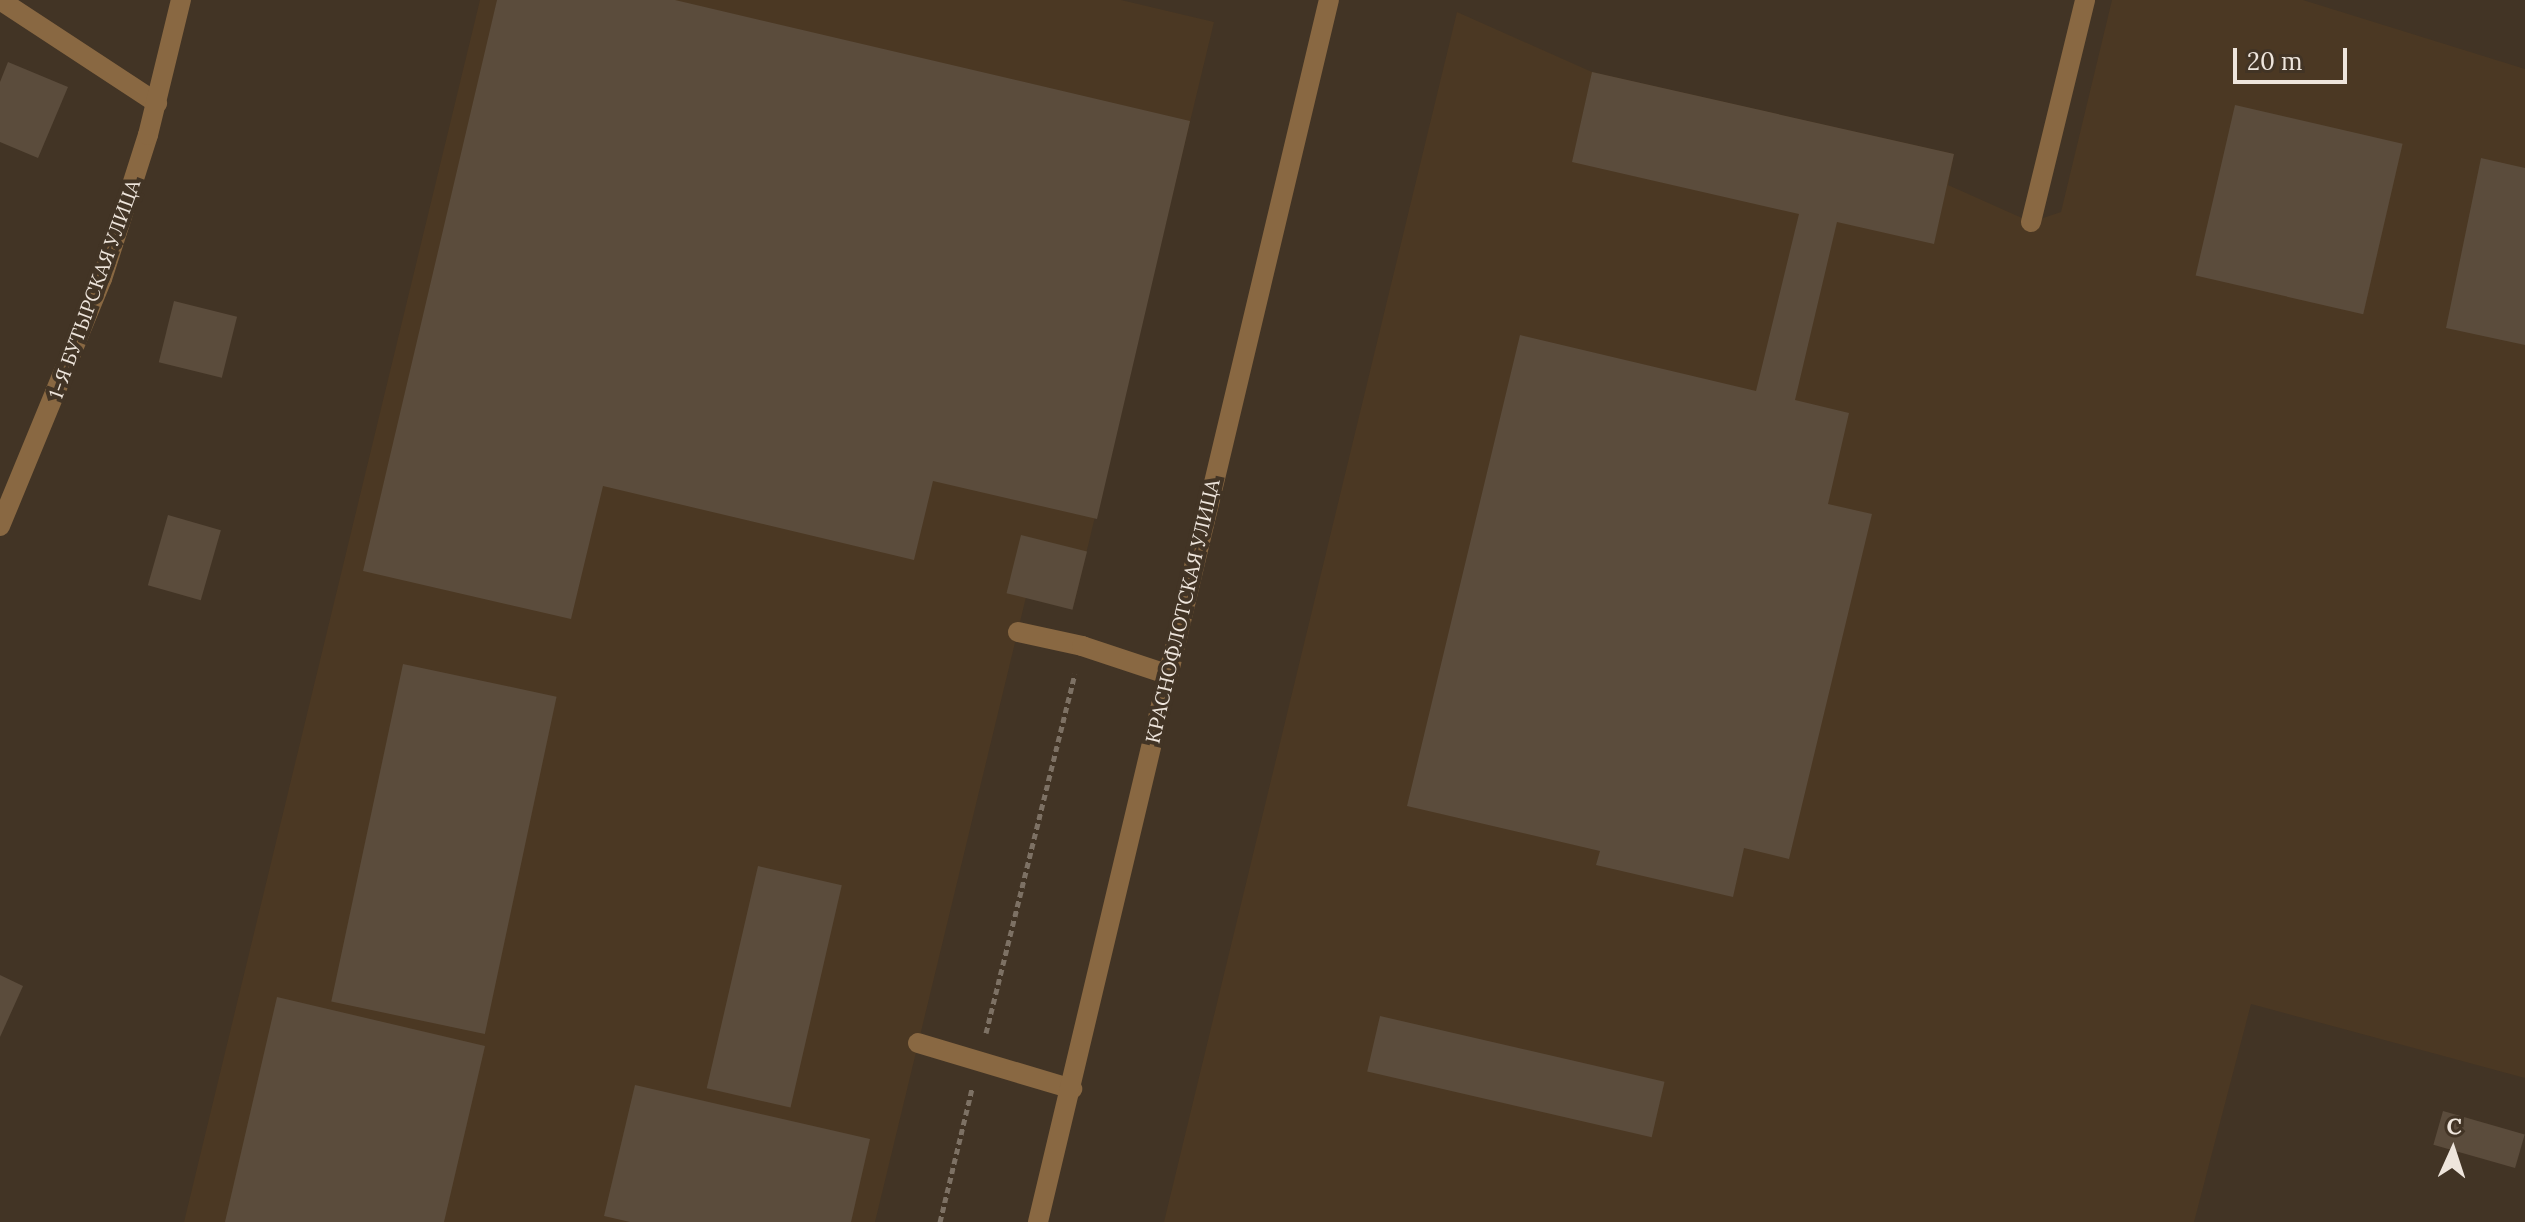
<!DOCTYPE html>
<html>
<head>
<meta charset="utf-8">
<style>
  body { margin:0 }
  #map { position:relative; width:2525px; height:1222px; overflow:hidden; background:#423425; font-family:Lora,serif }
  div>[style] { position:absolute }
  .built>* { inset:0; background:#4b3823 }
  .building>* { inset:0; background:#5b4c3c; transform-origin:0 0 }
  .path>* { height:5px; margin-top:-2.5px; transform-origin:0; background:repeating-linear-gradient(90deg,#7d7164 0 6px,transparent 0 10px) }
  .minor>* { height:20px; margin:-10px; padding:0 10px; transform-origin:10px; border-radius:10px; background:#896842 }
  span { translate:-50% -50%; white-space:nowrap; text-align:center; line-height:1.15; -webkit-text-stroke:8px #423425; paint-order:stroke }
  .street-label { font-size:20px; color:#eee5dc }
  .north { position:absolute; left:2413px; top:1110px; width:80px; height:80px; -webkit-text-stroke:6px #423425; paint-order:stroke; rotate:3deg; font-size:22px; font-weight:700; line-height:32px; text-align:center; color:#eee5dc }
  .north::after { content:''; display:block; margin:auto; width:28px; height:36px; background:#eee5dc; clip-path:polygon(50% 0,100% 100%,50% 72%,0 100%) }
  .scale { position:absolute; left:2233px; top:48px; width:114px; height:36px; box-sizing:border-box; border:4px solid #eee5dc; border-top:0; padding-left:10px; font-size:24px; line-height:28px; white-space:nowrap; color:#eee5dc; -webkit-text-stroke:6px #423425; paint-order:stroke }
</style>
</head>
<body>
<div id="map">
  <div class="built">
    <div style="clip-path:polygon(480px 0,1121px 0,1214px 22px,1074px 604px,1027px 593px,875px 1222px,184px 1222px)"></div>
    <div style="clip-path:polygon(2112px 0,2303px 0,2525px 69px,2525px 1078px,2251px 1004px,2194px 1222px,1164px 1222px,1457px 12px,1592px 72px,1954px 154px,1948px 185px,2031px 222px,2061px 212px)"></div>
  </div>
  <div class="building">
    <div style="clip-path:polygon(497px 0,675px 0,1190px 121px,1097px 519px,933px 481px,914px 560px,603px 486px,571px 619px,363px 571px)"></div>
    <div style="clip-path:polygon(8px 62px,68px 87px,38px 158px,0 142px,0 82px)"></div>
    <div style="clip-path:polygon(1592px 72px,1954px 154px,1934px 244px,1837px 222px,1795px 400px,1849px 413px,1828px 504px,1872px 514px,1789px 859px,1744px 848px,1733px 897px,1596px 865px,1600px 851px,1407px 806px,1520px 335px,1756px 391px,1799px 214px,1572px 162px)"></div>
    <div style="left:2235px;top:105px;width:172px;height:175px;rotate:13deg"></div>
    <div style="clip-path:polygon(2481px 158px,2525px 168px,2525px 345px,2446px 328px)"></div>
    <div style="left:174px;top:301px;width:65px;height:63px;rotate:14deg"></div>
    <div style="left:168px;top:515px;width:55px;height:73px;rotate:16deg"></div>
    <div style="left:1021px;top:535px;width:68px;height:60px;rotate:14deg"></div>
    <div style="left:403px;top:664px;width:157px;height:345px;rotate:12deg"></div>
    <div style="left:758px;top:866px;width:86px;height:228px;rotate:13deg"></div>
    <div style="clip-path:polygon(0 975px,23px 986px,0 1037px)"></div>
    <div style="clip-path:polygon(277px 997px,485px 1046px,444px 1222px,225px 1222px)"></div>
    <div style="left:1380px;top:1016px;width:292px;height:57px;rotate:13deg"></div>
    <div style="clip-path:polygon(635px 1085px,870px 1139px,851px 1222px,630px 1222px,604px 1216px)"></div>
    <div style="left:2443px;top:1111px;width:85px;height:35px;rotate:16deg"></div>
  </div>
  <div class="path">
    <div style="left:986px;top:1033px;width:370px;rotate:-76.1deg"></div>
    <div style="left:940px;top:1222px;width:137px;rotate:-76.5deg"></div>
  </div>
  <div class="minor">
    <div style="left:0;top:0;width:188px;rotate:33.3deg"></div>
    <div style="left:2031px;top:222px;width:228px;rotate:-76.3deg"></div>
    <div style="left:0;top:526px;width:267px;rotate:-67.6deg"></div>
    <div style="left:102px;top:279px;width:151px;rotate:-72.3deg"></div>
    <div style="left:148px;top:135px;width:139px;rotate:-76.3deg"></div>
    <div style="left:1018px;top:632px;width:66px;rotate:12.3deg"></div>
    <div style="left:1082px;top:646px;width:89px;rotate:18.4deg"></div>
    <div style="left:918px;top:1043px;width:161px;rotate:16.6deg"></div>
    <div style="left:1038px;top:1222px;width:1256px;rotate:-76.61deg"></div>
  </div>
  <div class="street-label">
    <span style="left:94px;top:289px;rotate:-70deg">1-Я БУТЫРСКАЯ УЛИЦА</span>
    <span style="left:1182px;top:611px;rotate:-77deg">КРАСНОФЛОТСКАЯ УЛИЦА</span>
  </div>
  <div class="north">С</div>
  <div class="scale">20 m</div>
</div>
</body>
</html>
